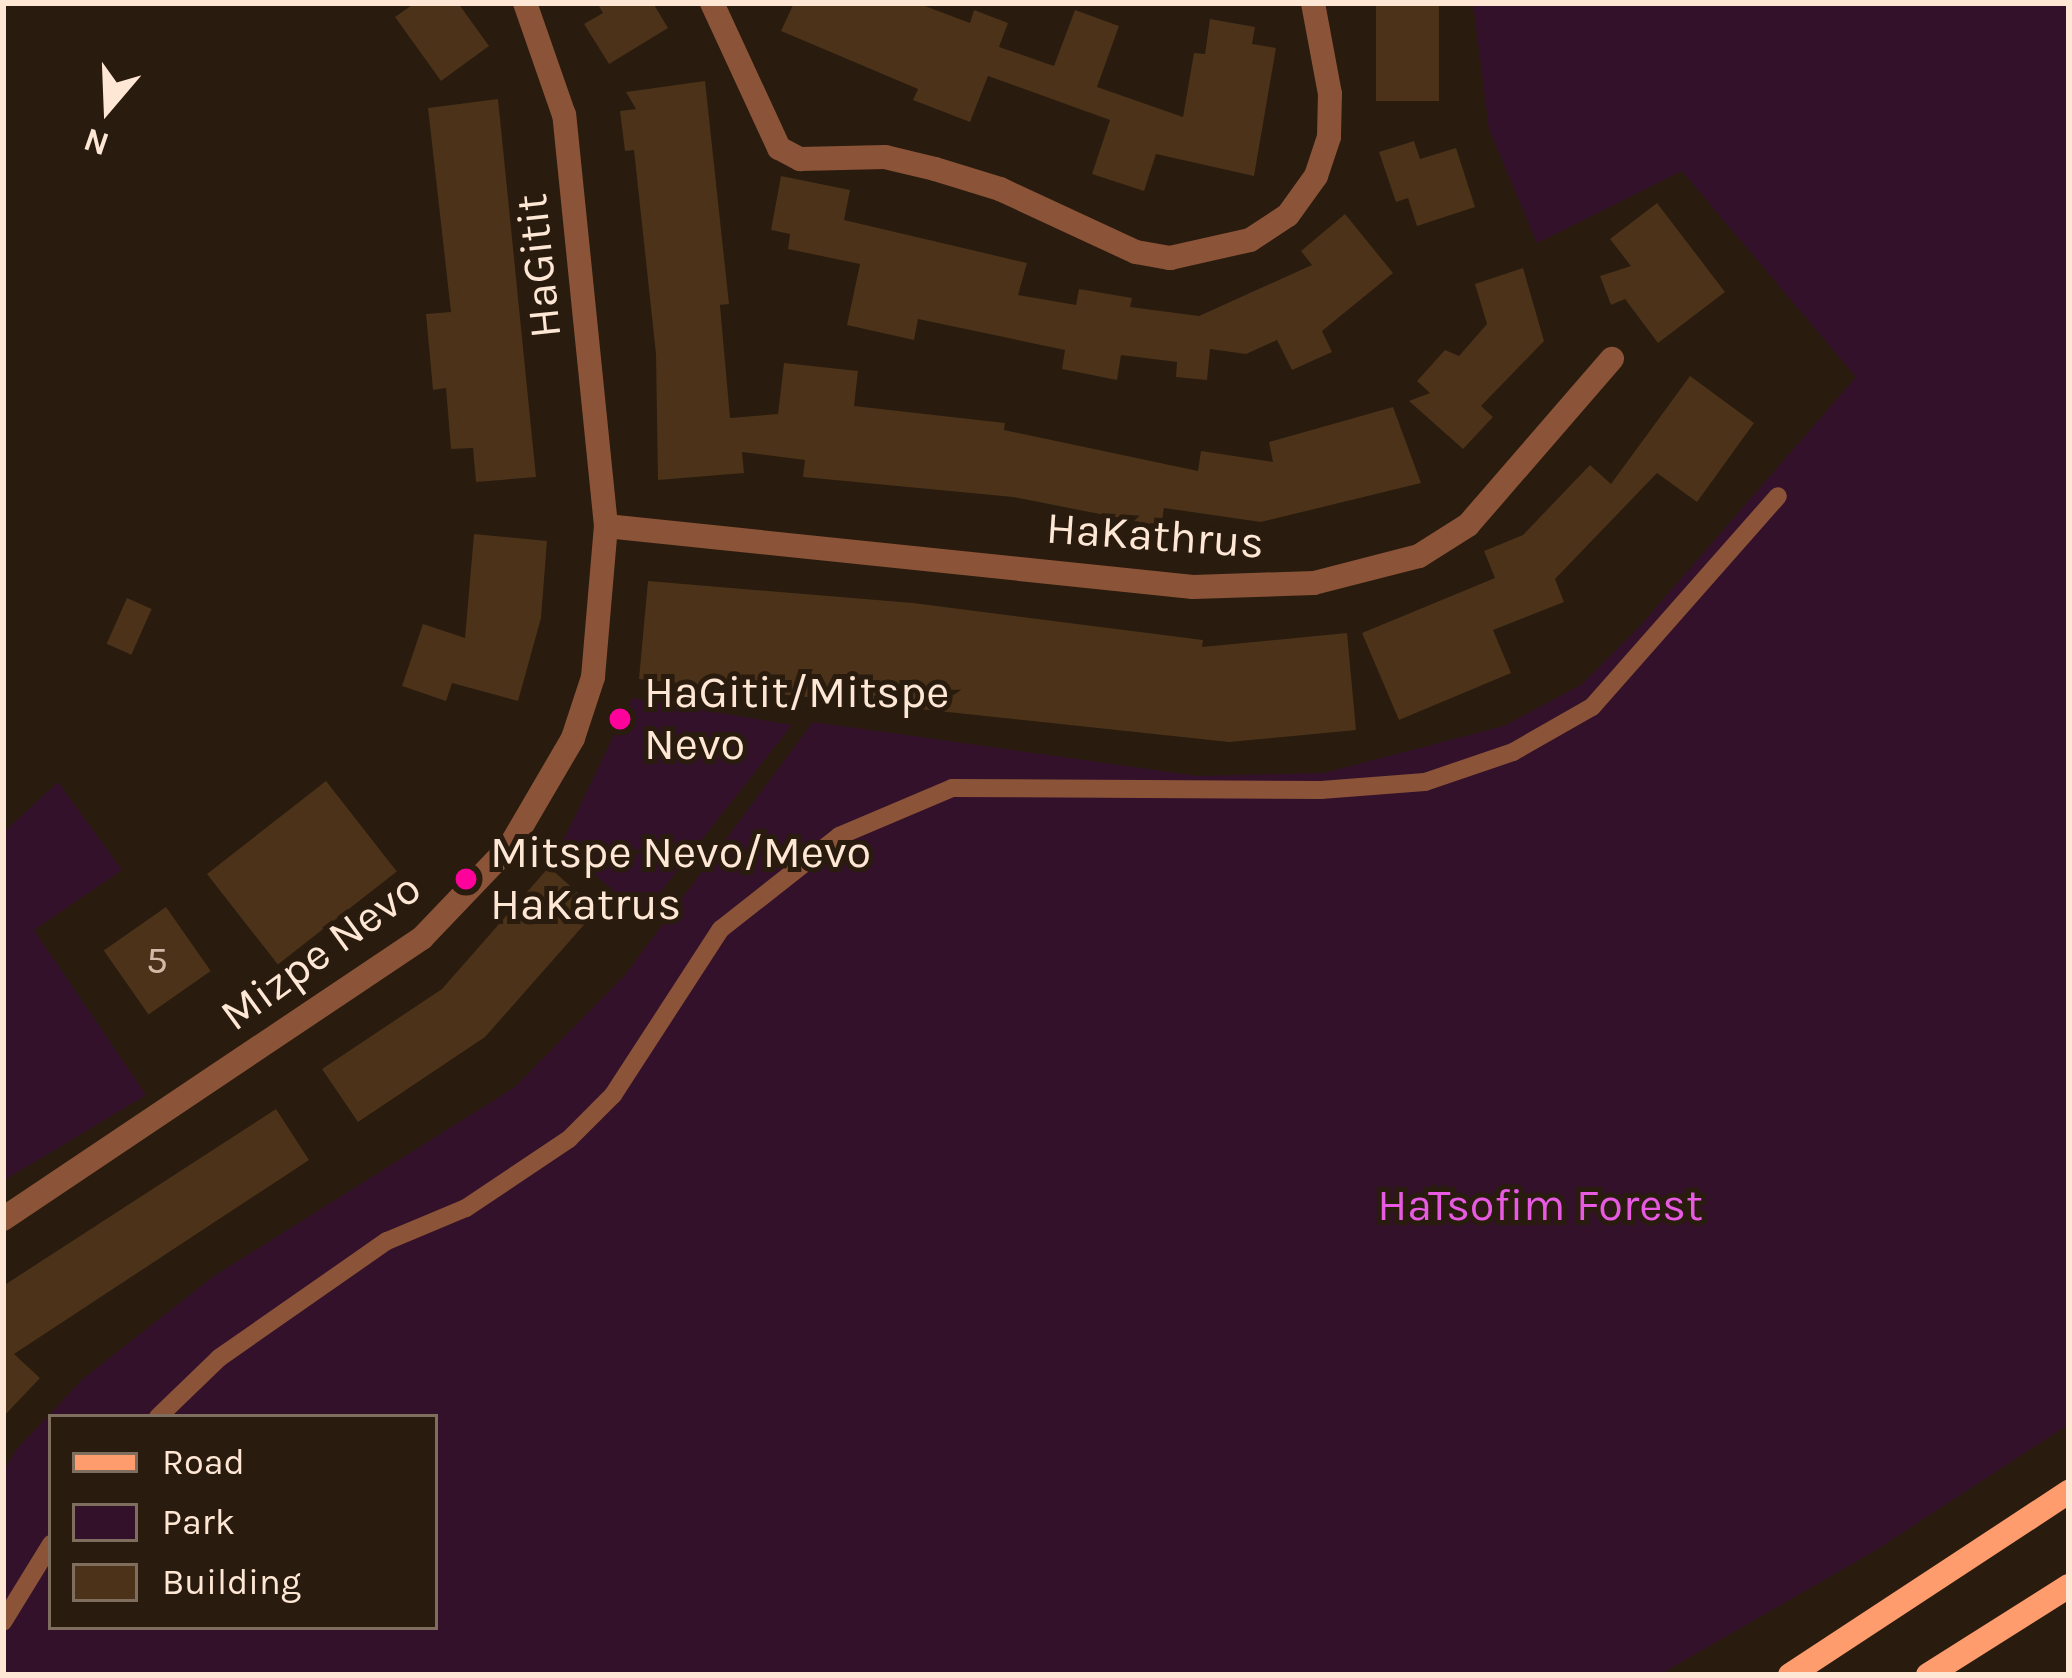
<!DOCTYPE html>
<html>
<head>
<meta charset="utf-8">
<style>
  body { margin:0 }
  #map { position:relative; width:2072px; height:1678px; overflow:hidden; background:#291b0e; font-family:Karla,sans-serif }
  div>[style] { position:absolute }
  .green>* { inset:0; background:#33112b }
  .building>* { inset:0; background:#4b3219; transform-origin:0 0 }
  .service>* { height:18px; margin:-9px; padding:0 9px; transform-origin:9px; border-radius:9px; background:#8b5337 }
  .minor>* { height:24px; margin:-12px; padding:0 12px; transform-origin:12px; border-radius:12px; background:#8b5337 }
  .secondary>* { height:24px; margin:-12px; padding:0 12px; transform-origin:12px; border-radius:12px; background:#ff9c6d }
  .dots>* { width:33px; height:33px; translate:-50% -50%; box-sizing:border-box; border:6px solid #291b0e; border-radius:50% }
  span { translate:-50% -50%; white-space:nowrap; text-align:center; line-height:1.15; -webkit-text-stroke:10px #291b0e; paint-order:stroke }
  .number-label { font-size:39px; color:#d2baa7 }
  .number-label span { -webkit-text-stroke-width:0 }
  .street-label { font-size:45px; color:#ffe7d6 }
  .poi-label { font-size:45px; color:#ffe7d6 }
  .left { translate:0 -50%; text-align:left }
  .park-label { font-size:45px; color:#e75ae1 }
  .frame { position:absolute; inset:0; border:6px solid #ffe7d6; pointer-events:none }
  .legend { position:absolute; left:48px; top:1414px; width:390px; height:216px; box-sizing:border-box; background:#291b0e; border:3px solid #7f6d5e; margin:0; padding:15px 21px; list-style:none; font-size:36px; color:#ffe7d6 }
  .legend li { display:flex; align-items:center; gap:24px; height:60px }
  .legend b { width:60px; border:3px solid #7f6d5e }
  .north { position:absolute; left:48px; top:48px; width:120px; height:120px; -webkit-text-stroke:9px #291b0e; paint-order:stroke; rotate:199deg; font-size:33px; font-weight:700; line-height:48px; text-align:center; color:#ffe7d6 }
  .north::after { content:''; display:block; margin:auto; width:42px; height:54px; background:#ffe7d6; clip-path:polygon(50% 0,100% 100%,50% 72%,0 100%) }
</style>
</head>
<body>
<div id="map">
  <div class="green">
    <div style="clip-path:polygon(evenodd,1473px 3px,2069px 3px,2069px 1424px,1876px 1550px,1659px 1675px,3px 1675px,3px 1472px,16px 1450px,84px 1378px,214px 1276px,515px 1087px,625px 975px,813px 722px,1198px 776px,1324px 773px,1504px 726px,1581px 685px,1640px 626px,1856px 377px,1682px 171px,1537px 243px,1489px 129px,1473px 3px,51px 1417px,435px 1417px,435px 1627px,51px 1627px,51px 1417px)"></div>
    <div style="clip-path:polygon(632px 698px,792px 725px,643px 914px,560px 847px)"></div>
    <div style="clip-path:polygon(58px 782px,122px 870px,34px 930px,146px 1095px,3px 1181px,3px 833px)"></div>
  </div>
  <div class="building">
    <div style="clip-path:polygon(415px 3px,458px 3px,489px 46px,441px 81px,395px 17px)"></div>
    <div style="clip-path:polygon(597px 3px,653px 3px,668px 28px,609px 64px,584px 24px,603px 13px)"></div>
    <div style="clip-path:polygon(794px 3px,917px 3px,970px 23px,974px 10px,1008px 23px,999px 47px,1054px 66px,1075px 10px,1119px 26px,1097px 87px,1183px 117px,1194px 53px,1205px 54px,1210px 19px,1255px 27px,1252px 44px,1276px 48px,1254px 176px,1156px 154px,1144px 191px,1092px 174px,1110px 120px,988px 76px,970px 122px,913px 100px,918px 89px,781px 31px)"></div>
    <div style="left:1376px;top:3px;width:63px;height:98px"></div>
    <div style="clip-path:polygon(705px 81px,729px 304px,720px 305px,730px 418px,778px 414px,784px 363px,858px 371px,854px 406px,1005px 423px,1004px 430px,1198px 471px,1201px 451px,1273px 462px,1269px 442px,1393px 407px,1421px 483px,1261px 522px,1164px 508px,1161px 526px,1013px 497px,803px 477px,805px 460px,742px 452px,744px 473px,658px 480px,656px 354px,634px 150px,625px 151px,620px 111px,636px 109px,626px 92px)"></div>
    <div style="clip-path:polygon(498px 99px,536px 477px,476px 482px,473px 448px,451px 449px,446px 388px,433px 390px,426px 314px,451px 312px,428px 108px)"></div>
    <div style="clip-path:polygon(1414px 141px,1420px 159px,1456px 148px,1475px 207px,1417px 226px,1408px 198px,1396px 202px,1379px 152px)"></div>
    <div style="clip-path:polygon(781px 176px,850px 190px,844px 220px,1027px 263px,1018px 295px,1076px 305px,1079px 289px,1132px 298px,1130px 307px,1199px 316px,1312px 265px,1301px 251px,1345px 214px,1393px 273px,1322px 331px,1332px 352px,1292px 370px,1277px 340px,1246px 354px,1210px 349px,1207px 380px,1176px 377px,1177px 362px,1121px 355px,1117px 380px,1062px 369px,1065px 350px,918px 319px,914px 340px,847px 325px,860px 264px,788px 249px,790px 234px,771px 230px)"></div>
    <div style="clip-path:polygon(1657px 203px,1725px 292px,1658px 343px,1625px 299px,1611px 305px,1600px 276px,1631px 266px,1610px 239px)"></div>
    <div style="clip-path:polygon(1523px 268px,1544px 341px,1481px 406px,1493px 417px,1463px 449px,1409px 401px,1430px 393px,1417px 381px,1445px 350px,1459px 356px,1487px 324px,1475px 284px)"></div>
    <div style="clip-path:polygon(1690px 376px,1754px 423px,1697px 502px,1657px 473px,1555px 579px,1564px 602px,1493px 630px,1511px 673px,1399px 720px,1362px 633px,1495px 578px,1484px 551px,1523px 535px,1590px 465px,1611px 484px)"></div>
    <div style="clip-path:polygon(474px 534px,547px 541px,541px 618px,518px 701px,452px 683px,446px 701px,402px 686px,423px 624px,465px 638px)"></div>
    <div style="clip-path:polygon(648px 581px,913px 603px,1203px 640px,1202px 647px,1347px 633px,1356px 730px,1229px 742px,639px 679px)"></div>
    <div style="left:127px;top:598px;width:27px;height:50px;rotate:24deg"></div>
    <div style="left:326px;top:781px;width:115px;height:151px;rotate:52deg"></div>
    <div style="clip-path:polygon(549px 867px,597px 910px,485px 1037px,358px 1122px,322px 1069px,442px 989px)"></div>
    <div style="left:166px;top:907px;width:78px;height:76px;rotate:55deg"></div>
    <div style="clip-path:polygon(276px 1109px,309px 1160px,14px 1354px,40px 1378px,3px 1417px,3px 1286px)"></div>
  </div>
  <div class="service">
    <div style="left:158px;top:1417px;width:85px;rotate:-44deg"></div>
    <div style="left:219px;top:1358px;width:205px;rotate:-34.9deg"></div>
    <div style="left:387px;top:1241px;width:86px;rotate:-22.7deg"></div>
    <div style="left:466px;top:1208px;width:124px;rotate:-33.8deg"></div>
    <div style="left:569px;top:1139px;width:62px;rotate:-45deg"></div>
    <div style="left:613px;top:1095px;width:198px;rotate:-57deg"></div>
    <div style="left:721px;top:929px;width:150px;rotate:-38.2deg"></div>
    <div style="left:839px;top:836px;width:123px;rotate:-23deg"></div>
    <div style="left:952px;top:788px;width:369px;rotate:0.3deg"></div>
    <div style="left:1321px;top:790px;width:104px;rotate:-4.4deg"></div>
    <div style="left:1425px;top:782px;width:93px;rotate:-18.8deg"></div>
    <div style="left:1513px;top:752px;width:91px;rotate:-29.7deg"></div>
    <div style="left:1592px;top:707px;width:281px;rotate:-48.6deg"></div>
    <div style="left:3px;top:1622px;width:92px;rotate:-58.4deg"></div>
  </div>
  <div class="minor">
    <div style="left:712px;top:3px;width:160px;rotate:65.2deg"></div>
    <div style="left:779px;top:148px;width:24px;rotate:28deg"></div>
    <div style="left:800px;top:159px;width:85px;rotate:-1.3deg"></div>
    <div style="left:885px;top:157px;width:51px;rotate:13.5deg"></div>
    <div style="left:935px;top:169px;width:68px;rotate:17.1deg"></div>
    <div style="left:1000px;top:189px;width:150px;rotate:24.9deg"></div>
    <div style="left:1136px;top:252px;width:35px;rotate:10deg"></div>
    <div style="left:1170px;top:258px;width:82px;rotate:-12.7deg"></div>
    <div style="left:1250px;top:240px;width:45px;rotate:-33.3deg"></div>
    <div style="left:1288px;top:215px;width:48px;rotate:-54.3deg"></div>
    <div style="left:1316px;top:176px;width:41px;rotate:-71.6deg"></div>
    <div style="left:1329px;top:137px;width:43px;rotate:-88.7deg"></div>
    <div style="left:1330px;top:94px;width:93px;rotate:-100.6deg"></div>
    <div style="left:606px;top:526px;width:590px;rotate:5.93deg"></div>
    <div style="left:1193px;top:587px;width:121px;rotate:-1.9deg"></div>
    <div style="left:1314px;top:583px;width:108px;rotate:-14.4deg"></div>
    <div style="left:1419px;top:556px;width:58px;rotate:-32.3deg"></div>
    <div style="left:1468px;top:525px;width:220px;rotate:-49.1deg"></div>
    <div style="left:3px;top:1219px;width:505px;rotate:-33.85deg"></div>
    <div style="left:422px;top:938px;width:127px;rotate:-46.3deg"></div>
    <div style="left:510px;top:846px;width:125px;rotate:-59.7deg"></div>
    <div style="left:573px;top:738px;width:64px;rotate:-71.8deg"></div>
    <div style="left:593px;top:677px;width:152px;rotate:-85.1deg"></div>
    <div style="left:606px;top:526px;width:413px;rotate:-95.8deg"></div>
    <div style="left:564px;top:115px;width:119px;rotate:-109.2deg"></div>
  </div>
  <div class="secondary">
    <div style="left:1790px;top:1675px;width:334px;rotate:-33.3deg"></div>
    <div style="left:1928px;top:1675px;width:167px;rotate:-32.3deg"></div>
  </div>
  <div class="dots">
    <div style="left:620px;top:719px;background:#ff029c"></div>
    <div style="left:466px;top:879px;background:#ff029c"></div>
  </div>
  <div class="number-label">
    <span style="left:157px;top:960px">5</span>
  </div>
  <div class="street-label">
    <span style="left:539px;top:266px;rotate:-96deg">HaGitit</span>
    <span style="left:1155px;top:536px;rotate:4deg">HaKathrus</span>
    <span style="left:321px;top:952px;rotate:-36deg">Mizpe Nevo</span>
  </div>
  <div class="poi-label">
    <span class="left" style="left:644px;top:719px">HaGitit/Mitspe<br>Nevo</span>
    <span class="left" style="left:490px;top:879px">Mitspe Nevo/Mevo<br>HaKatrus</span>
  </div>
  <div class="park-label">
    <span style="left:1540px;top:1206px">HaTsofim Forest</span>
  </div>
  <div class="frame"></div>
  <ul class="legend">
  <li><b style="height:15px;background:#ff9c6d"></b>Road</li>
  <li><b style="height:33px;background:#33112b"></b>Park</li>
  <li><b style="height:33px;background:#4b3219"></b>Building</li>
  </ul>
  <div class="north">N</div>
</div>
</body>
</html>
